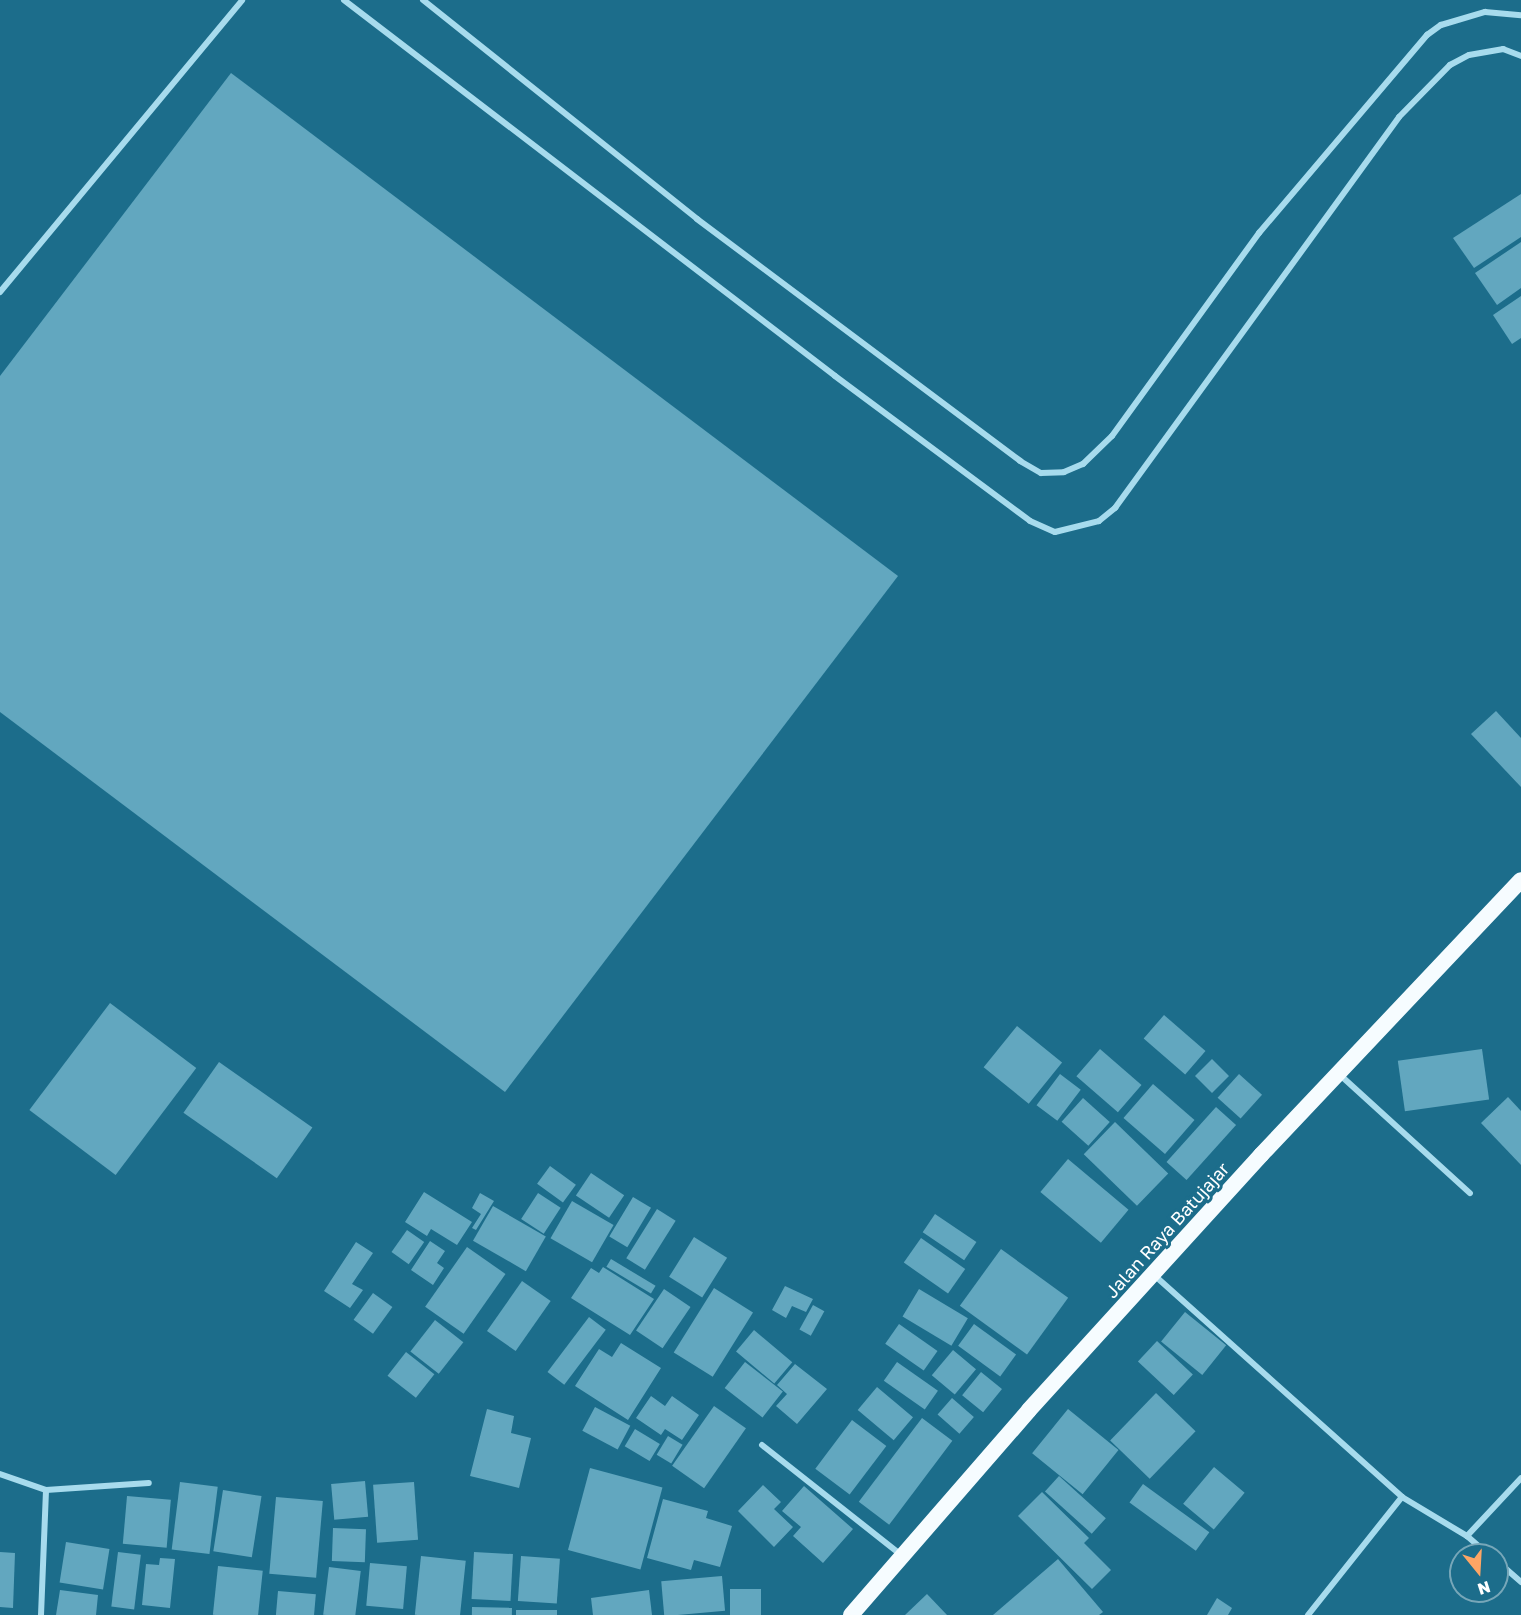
<!DOCTYPE html>
<html>
<head>
<meta charset="utf-8">
<style>
  body { margin:0 }
  #map { position:relative; width:1521px; height:1615px; overflow:hidden; background:#1c6d8b; font-family:"Golos Text",sans-serif }
  div>[style] { position:absolute }
  .building>* { inset:0; background:#62a7bf; transform-origin:0 0 }
  .minor>* { height:6px; margin:-3px; padding:0 3px; transform-origin:3px; border-radius:3px; background:#a7dbed }
  .trunk>* { height:16px; margin:-8px; padding:0 8px; transform-origin:8px; border-radius:8px; background:#f6fcff }
  span { translate:-50% -50%; white-space:nowrap; text-align:center; line-height:1.15; -webkit-text-stroke:6px #1c6d8b; paint-order:stroke }
  .street-label { font-size:18px; color:#fff }
  .north { position:absolute; left:1449px; top:1543px; width:60px; height:60px; box-sizing:border-box; background:#1c6d8b; border:2px solid #77a7b9; border-radius:50%; rotate:162deg; font-size:16px; font-weight:700; line-height:24px; text-align:center; color:#fff }
  .north::after { content:''; display:block; margin:auto; width:21px; height:27px; background:#fda565; clip-path:polygon(50% 0,100% 100%,50% 72%,0 100%) }
</style>
</head>
<body>
<div id="map">
  <div class="building">
    <div style="clip-path:polygon(231px 73px,898px 576px,505px 1092px,0 712px,0 376px)"></div>
    <div style="clip-path:polygon(1521px 194px,1521px 237px,1474px 268px,1453px 238px)"></div>
    <div style="clip-path:polygon(1521px 242px,1521px 288px,1497px 305px,1475px 273px)"></div>
    <div style="clip-path:polygon(1521px 296px,1521px 338px,1512px 344px,1493px 315px)"></div>
    <div style="clip-path:polygon(1496px 711px,1521px 738px,1521px 787px,1471px 734px)"></div>
    <div style="left:110px;top:1003px;width:108px;height:134px;rotate:37deg"></div>
    <div style="left:1164px;top:1015px;width:55px;height:31px;rotate:41deg"></div>
    <div style="left:1017px;top:1026px;width:58px;height:53px;rotate:39deg"></div>
    <div style="left:1100px;top:1049px;width:55px;height:36px;rotate:41deg"></div>
    <div style="left:1482px;top:1049px;width:51px;height:85px;rotate:82deg"></div>
    <div style="left:1212px;top:1059px;width:24px;height:24px;rotate:45deg"></div>
    <div style="left:219px;top:1062px;width:114px;height:62px;rotate:35deg"></div>
    <div style="left:1060px;top:1074px;width:26px;height:39px;rotate:37deg"></div>
    <div style="left:1239px;top:1074px;width:31px;height:32px;rotate:42deg"></div>
    <div style="left:1153px;top:1084px;width:55px;height:45px;rotate:41deg"></div>
    <div style="clip-path:polygon(1508px 1097px,1521px 1111px,1521px 1165px,1481px 1123px)"></div>
    <div style="left:1083px;top:1098px;width:36px;height:32px;rotate:42deg"></div>
    <div style="left:1216px;top:1107px;width:27px;height:74px;rotate:42deg"></div>
    <div style="left:1115px;top:1122px;width:74px;height:45px;rotate:44deg"></div>
    <div style="left:1068px;top:1159px;width:79px;height:43px;rotate:40deg"></div>
    <div style="left:550px;top:1166px;width:32px;height:22px;rotate:36deg"></div>
    <div style="left:591px;top:1173px;width:40px;height:27px;rotate:34deg"></div>
    <div style="clip-path:polygon(424px 1192px,472px 1222px,457px 1245px,431px 1229px,427px 1236px,405px 1222px)"></div>
    <div style="clip-path:polygon(480px 1193px,494px 1201px,476px 1230px,472px 1228px,481px 1214px,472px 1208px)"></div>
    <div style="left:538px;top:1193px;width:27px;height:31px;rotate:33deg"></div>
    <div style="left:633px;top:1197px;width:21px;height:46px;rotate:31deg"></div>
    <div style="left:572px;top:1201px;width:48px;height:43px;rotate:30deg"></div>
    <div style="left:493px;top:1206px;width:61px;height:40px;rotate:30deg"></div>
    <div style="left:657px;top:1209px;width:22px;height:58px;rotate:32deg"></div>
    <div style="left:935px;top:1214px;width:50px;height:22px;rotate:34deg"></div>
    <div style="left:407px;top:1230px;width:21px;height:27px;rotate:35deg"></div>
    <div style="left:694px;top:1237px;width:39px;height:47px;rotate:32deg"></div>
    <div style="left:921px;top:1238px;width:54px;height:30px;rotate:35deg"></div>
    <div style="clip-path:polygon(430px 1241px,445px 1251px,437px 1263px,444px 1268px,433px 1285px,411px 1270px)"></div>
    <div style="clip-path:polygon(356px 1242px,373px 1253px,352px 1284px,363px 1290px,350px 1308px,324px 1291px)"></div>
    <div style="left:467px;top:1247px;width:47px;height:73px;rotate:35deg"></div>
    <div style="left:1001px;top:1249px;width:83px;height:70px;rotate:36deg"></div>
    <div style="left:611px;top:1259px;width:52px;height:9px;rotate:31deg"></div>
    <div style="clip-path:polygon(603px 1267px,654px 1299px,630px 1335px,571px 1298px,591px 1268px,599px 1273px)"></div>
    <div style="left:522px;top:1281px;width:35px;height:61px;rotate:35deg"></div>
    <div style="clip-path:polygon(785px 1286px,813px 1299px,806px 1312px,792px 1306px,786px 1318px,772px 1310px)"></div>
    <div style="left:714px;top:1288px;width:46px;height:76px;rotate:32deg"></div>
    <div style="left:664px;top:1289px;width:32px;height:50px;rotate:34deg"></div>
    <div style="left:919px;top:1289px;width:57px;height:32px;rotate:31deg"></div>
    <div style="left:373px;top:1293px;width:24px;height:33px;rotate:36deg"></div>
    <div style="left:813px;top:1305px;width:13px;height:28px;rotate:29deg"></div>
    <div style="left:1185px;top:1312px;width:53px;height:38px;rotate:39deg"></div>
    <div style="left:589px;top:1317px;width:21px;height:69px;rotate:37deg"></div>
    <div style="left:435px;top:1320px;width:36px;height:40px;rotate:38deg"></div>
    <div style="left:899px;top:1324px;width:47px;height:24px;rotate:35deg"></div>
    <div style="left:974px;top:1324px;width:52px;height:27px;rotate:36deg"></div>
    <div style="left:754px;top:1330px;width:50px;height:28px;rotate:40deg"></div>
    <div style="left:1157px;top:1341px;width:49px;height:28px;rotate:43deg"></div>
    <div style="clip-path:polygon(621px 1343px,661px 1368px,628px 1420px,575px 1386px,599px 1349px,612px 1357px)"></div>
    <div style="left:953px;top:1350px;width:30px;height:33px;rotate:40deg"></div>
    <div style="left:406px;top:1352px;width:36px;height:30px;rotate:38deg"></div>
    <div style="left:745px;top:1362px;width:48px;height:33px;rotate:38deg"></div>
    <div style="left:897px;top:1362px;width:50px;height:23px;rotate:35deg"></div>
    <div style="clip-path:polygon(795px 1364px,827px 1389px,797px 1424px,776px 1406px,787px 1394px,777px 1385px)"></div>
    <div style="left:981px;top:1372px;width:27px;height:30px;rotate:39deg"></div>
    <div style="left:877px;top:1387px;width:47px;height:30px;rotate:40deg"></div>
    <div style="left:1156px;top:1393px;width:55px;height:66px;rotate:44deg"></div>
    <div style="clip-path:polygon(651px 1396px,665px 1406px,672px 1396px,699px 1415px,682px 1440px,665px 1429px,661px 1435px,636px 1418px)"></div>
    <div style="left:952px;top:1398px;width:29px;height:22px;rotate:41deg"></div>
    <div style="left:714px;top:1406px;width:39px;height:73px;rotate:35deg"></div>
    <div style="left:595px;top:1407px;width:40px;height:27px;rotate:28deg"></div>
    <div style="clip-path:polygon(487px 1409px,514px 1416px,511px 1433px,531px 1438px,519px 1488px,470px 1476px)"></div>
    <div style="left:1068px;top:1409px;width:65px;height:57px;rotate:39deg"></div>
    <div style="left:922px;top:1418px;width:38px;height:105px;rotate:37deg"></div>
    <div style="left:852px;top:1420px;width:43px;height:61px;rotate:37deg"></div>
    <div style="left:635px;top:1429px;width:29px;height:20px;rotate:31deg"></div>
    <div style="left:668px;top:1436px;width:17px;height:22px;rotate:31deg"></div>
    <div style="left:1214px;top:1467px;width:40px;height:48px;rotate:40deg"></div>
    <div style="left:590px;top:1468px;width:75px;height:85px;rotate:15deg"></div>
    <div style="left:1059px;top:1476px;width:63px;height:21px;rotate:42deg"></div>
    <div style="left:365px;top:1481px;width:36px;height:34px;rotate:85deg"></div>
    <div style="left:180px;top:1482px;width:38px;height:68px;rotate:7deg"></div>
    <div style="left:414px;top:1482px;width:58px;height:41px;rotate:86deg"></div>
    <div style="left:1143px;top:1484px;width:82px;height:23px;rotate:36deg"></div>
    <div style="clip-path:polygon(763px 1485px,781px 1502px,774px 1509px,793px 1527px,774px 1547px,738px 1511px)"></div>
    <div style="clip-path:polygon(804px 1486px,853px 1529px,823px 1563px,793px 1536px,801px 1527px,782px 1511px)"></div>
    <div style="left:223px;top:1490px;width:39px;height:62px;rotate:9deg"></div>
    <div style="clip-path:polygon(1042px 1492px,1089px 1538px,1084px 1543px,1111px 1570px,1092px 1589px,1018px 1516px)"></div>
    <div style="left:127px;top:1496px;width:44px;height:48px;rotate:5deg"></div>
    <div style="left:276px;top:1497px;width:47px;height:77px;rotate:5deg"></div>
    <div style="clip-path:polygon(663px 1499px,708px 1511px,706px 1518px,732px 1526px,720px 1567px,694px 1560px,691px 1570px,647px 1558px)"></div>
    <div style="left:333px;top:1528px;width:33px;height:33px;rotate:2deg"></div>
    <div style="left:66px;top:1542px;width:44px;height:41px;rotate:9deg"></div>
    <div style="clip-path:polygon(0 1552px,15px 1553px,13px 1608px,0 1607px)"></div>
    <div style="left:118px;top:1552px;width:23px;height:55px;rotate:7deg"></div>
    <div style="left:474px;top:1552px;width:39px;height:47px;rotate:3deg"></div>
    <div style="left:421px;top:1556px;width:45px;height:59px;rotate:6deg"></div>
    <div style="left:521px;top:1556px;width:39px;height:45px;rotate:4deg"></div>
    <div style="clip-path:polygon(160px 1558px,175px 1559px,170px 1608px,142px 1605px,146px 1564px,159px 1565px)"></div>
    <div style="clip-path:polygon(1058px 1559px,1103px 1612px,1099px 1615px,993px 1615px)"></div>
    <div style="left:370px;top:1563px;width:37px;height:43px;rotate:5deg"></div>
    <div style="left:218px;top:1566px;width:45px;height:49px;rotate:6deg"></div>
    <div style="left:329px;top:1567px;width:32px;height:48px;rotate:7deg"></div>
    <div style="left:722px;top:1576px;width:35px;height:61px;rotate:85deg"></div>
    <div style="left:761px;top:1589px;width:26px;height:31px;rotate:90deg"></div>
    <div style="clip-path:polygon(60px 1590px,98px 1595px,96px 1615px,56px 1615px)"></div>
    <div style="clip-path:polygon(649px 1590px,652px 1615px,593px 1615px,591px 1598px)"></div>
    <div style="left:278px;top:1591px;width:38px;height:24px;rotate:5deg"></div>
    <div style="clip-path:polygon(927px 1594px,947px 1615px,905px 1615px)"></div>
    <div style="clip-path:polygon(1217px 1598px,1232px 1608px,1228px 1615px,1207px 1615px)"></div>
    <div style="left:472px;top:1607px;width:40px;height:8px;rotate:1deg"></div>
    <div style="left:516px;top:1610px;width:41px;height:5px"></div>
  </div>
  <div class="minor">
    <div style="left:344px;top:0;width:618px;rotate:37.44deg"></div>
    <div style="left:835px;top:376px;width:243px;rotate:36.6deg"></div>
    <div style="left:1030px;top:521px;width:27px;rotate:24deg"></div>
    <div style="left:1055px;top:532px;width:45px;rotate:-14deg"></div>
    <div style="left:1099px;top:521px;width:21px;rotate:-39deg"></div>
    <div style="left:1115px;top:508px;width:483px;rotate:-54deg"></div>
    <div style="left:1399px;top:117px;width:73px;rotate:-45.6deg"></div>
    <div style="left:1450px;top:65px;width:21px;rotate:-28deg"></div>
    <div style="left:1469px;top:55px;width:35px;rotate:-10deg"></div>
    <div style="left:1503px;top:49px;width:19px;rotate:21deg"></div>
    <div style="left:423px;top:0;width:351px;rotate:38.6deg"></div>
    <div style="left:697px;top:219px;width:404px;rotate:36.8deg"></div>
    <div style="left:1020px;top:461px;width:24px;rotate:30deg"></div>
    <div style="left:1041px;top:473px;width:23px;rotate:-2deg"></div>
    <div style="left:1064px;top:472px;width:21px;rotate:-23deg"></div>
    <div style="left:1083px;top:464px;width:40px;rotate:-44deg"></div>
    <div style="left:1112px;top:436px;width:251px;rotate:-54.1deg"></div>
    <div style="left:1259px;top:233px;width:260px;rotate:-49.7deg"></div>
    <div style="left:1427px;top:35px;width:17px;rotate:-36deg"></div>
    <div style="left:1441px;top:25px;width:46px;rotate:-16.5deg"></div>
    <div style="left:1485px;top:12px;width:36px;rotate:5deg"></div>
    <div style="left:0;top:292px;width:379px;rotate:-50.3deg"></div>
    <div style="left:1339px;top:1074px;width:177px;rotate:42.3deg"></div>
    <div style="left:1154px;top:1275px;width:333px;rotate:41.8deg"></div>
    <div style="left:1402px;top:1497px;width:76px;rotate:31deg"></div>
    <div style="left:1467px;top:1536px;width:29px;rotate:41deg"></div>
    <div style="left:762px;top:1445px;width:176px;rotate:38.3deg"></div>
    <div style="left:0;top:1474px;width:49px;rotate:19.2deg"></div>
    <div style="left:46px;top:1490px;width:103px;rotate:-3.9deg"></div>
    <div style="left:1467px;top:1536px;width:79px;rotate:-47deg"></div>
    <div style="left:1497px;top:1561px;width:32px;rotate:41deg"></div>
    <div style="left:41px;top:1615px;width:125px;rotate:-87.7deg"></div>
    <div style="left:1308px;top:1615px;width:151px;rotate:-51.5deg"></div>
  </div>
  <div class="trunk">
    <div style="left:851px;top:1615px;width:271px;rotate:-49deg"></div>
    <div style="left:1029px;top:1410px;width:345px;rotate:-47.7deg"></div>
    <div style="left:1261px;top:1155px;width:378px;rotate:-46.6deg"></div>
  </div>
  <div class="street-label">
    <span style="left:1167px;top:1230px;rotate:-48deg">Jalan Raya Batujajar</span>
  </div>
  <div class="north">N</div>
</div>
</body>
</html>
